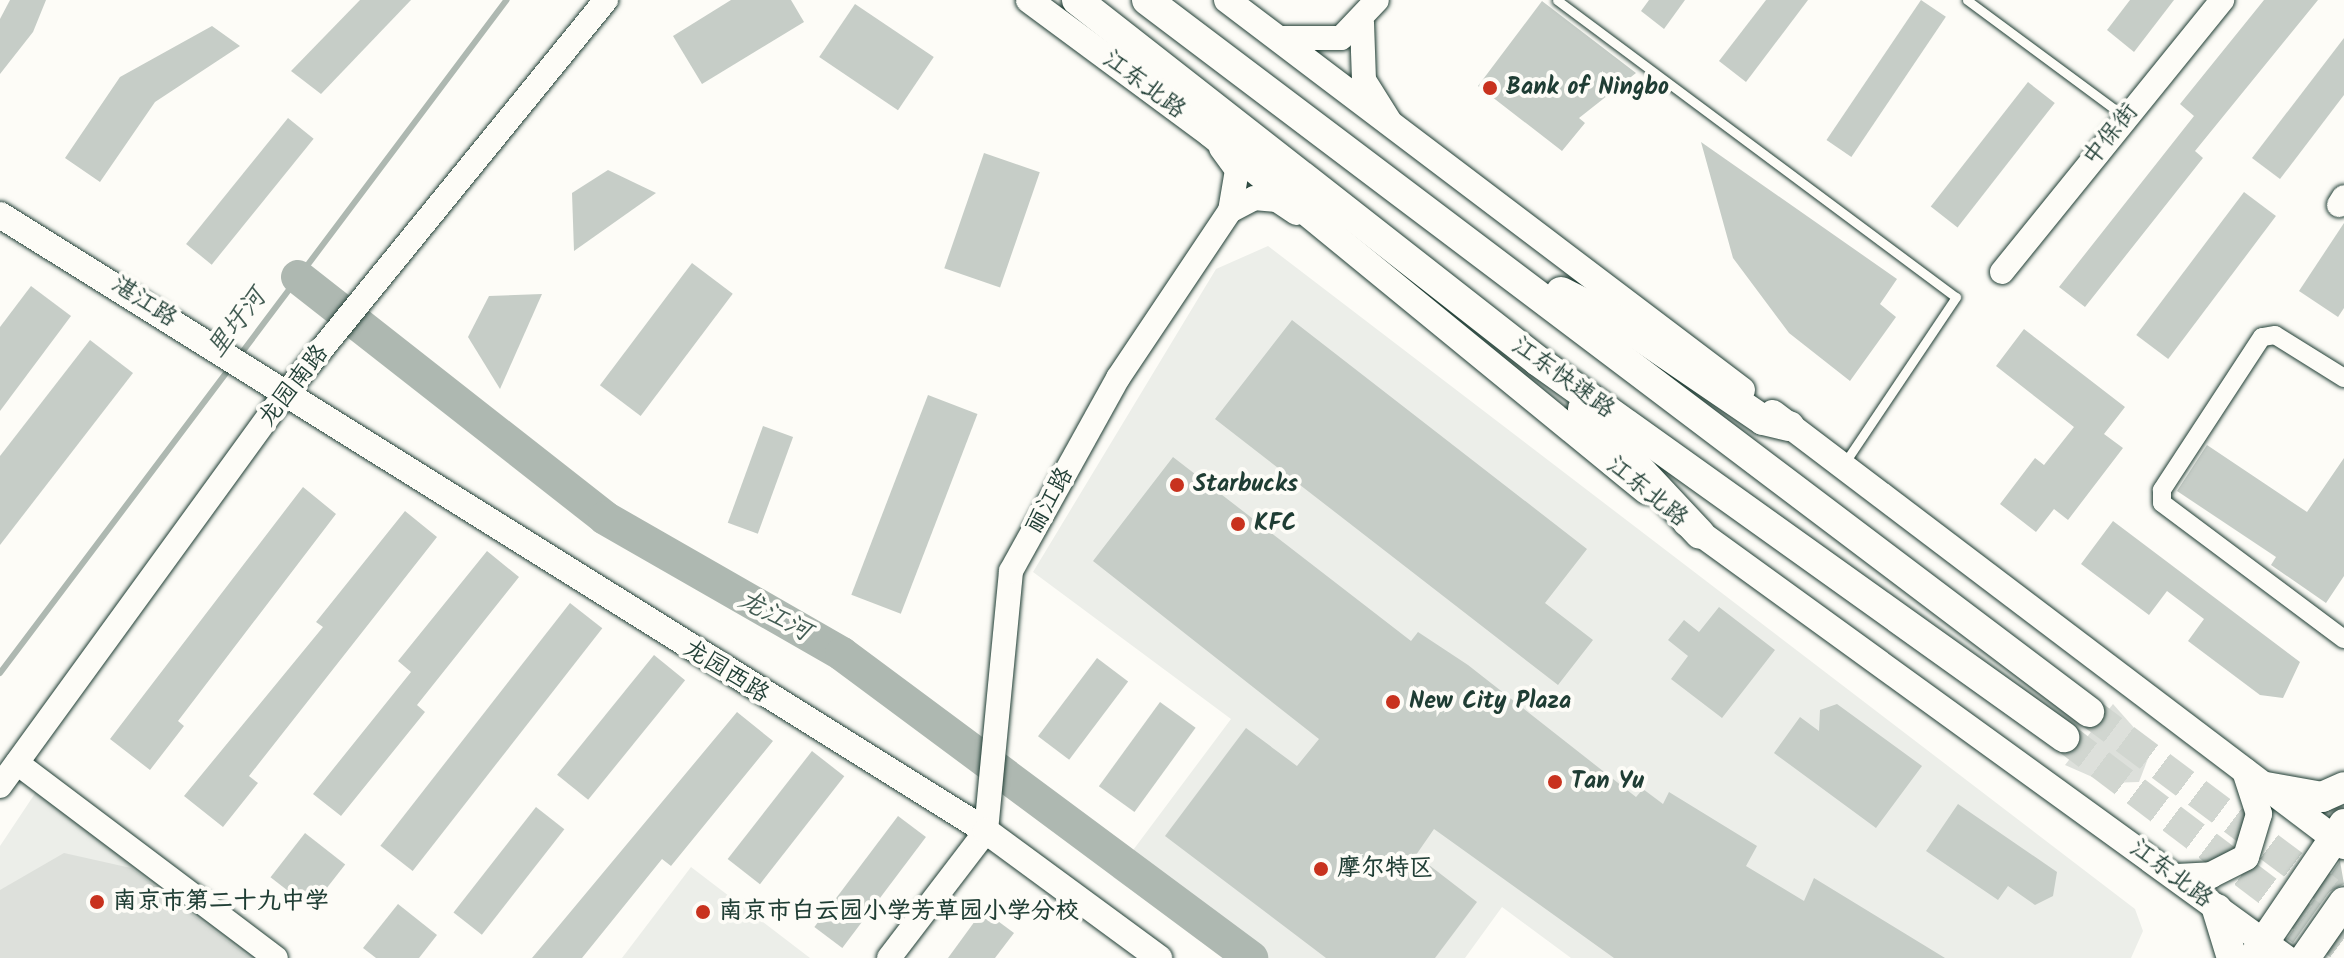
<!DOCTYPE html>
<html>
<head>
<meta charset="utf-8">
<style>
  body { margin:0 }
  #map { position:relative; width:2344px; height:958px; overflow:hidden; background:#fdfcf7; font-family:Kalam,"LXGW WenKai TC",sans-serif }
  div>[style] { position:absolute }
  .built>* { inset:0; background:#eceee9 }
  .green>* { inset:0; background:#dde0db }
  .stream>* { height:6px; margin:-3px; padding:0 3px; transform-origin:3px; border-radius:3px; background:#aeb8b1 }
  .river>* { height:34px; margin:-17px; padding:0 17px; transform-origin:17px; border-radius:17px; background:#aeb8b1 }
  .building>* { inset:0; background:#c6cdc7; transform-origin:0 0 }
  .trunk-tunnel>* { height:30px; margin-top:-15px; transform-origin:0; background:repeating-linear-gradient(90deg,#d1d6d0 0 30px,transparent 0 45px) }
  .roads { filter:drop-shadow(0 0 2px #1f3d34) drop-shadow(0 0 2px #1f3d34) }
  .service>* { height:9px; margin:-4.5px; padding:0 4.5px; transform-origin:4.5px; border-radius:4.5px; background:#fdfcf7 }
  .minor>* { height:18px; margin:-9px; padding:0 9px; transform-origin:9px; border-radius:9px; background:#fdfcf7 }
  .tertiary>* { height:24px; margin:-12px; padding:0 12px; transform-origin:12px; border-radius:12px; background:#fdfcf7 }
  .secondary>* { height:26px; margin:-13px; padding:0 13px; transform-origin:13px; border-radius:13px; background:#fdfcf7 }
  .primary>* { height:30px; margin:-15px; padding:0 15px; transform-origin:15px; border-radius:15px; background:#fdfcf7 }
  .trunk>* { height:30px; margin:-15px; padding:0 15px; transform-origin:15px; border-radius:15px; background:#fdfcf7 }
  .dots>* { width:22px; height:22px; translate:-50% -50%; box-sizing:border-box; border:4px solid #fdfcf7; border-radius:50% }
  span { translate:-50% -50%; white-space:nowrap; text-align:center; line-height:1.15; -webkit-text-stroke:8px #fdfcf7; paint-order:stroke }
  .street-label { font-size:24px; color:#1f3d34 }
  .poi-label { font-size:24px; color:#1f3d34; font-weight:700 }
  .left { translate:0 -50%; text-align:left }
  .water-label { font-size:26px; color:#435c53; font-style:italic }
</style>
</head>
<body>
<div id="map">
  <div class="built">
    <div style="clip-path:polygon(1268px 246px,2135px 909px,2143px 931px,2131px 958px,1571px 958px,1502px 907px,1465px 958px,1226px 958px,1113px 877px,1231px 719px,1033px 572px,1216px 269px)"></div>
    <div style="clip-path:polygon(42px 783px,265px 958px,0 958px,0 846px)"></div>
    <div style="clip-path:polygon(691px 867px,810px 958px,622px 958px)"></div>
  </div>
  <div class="green">
    <div style="clip-path:polygon(2113px 704px,2152px 748px,2139px 782px,2106px 783px,2065px 765px)"></div>
    <div style="clip-path:polygon(64px 853px,131px 868px,250px 958px,0 958px,0 890px)"></div>
  </div>
  <div class="stream">
    <div style="left:240px;top:355px;width:444px;rotate:-53.1deg"></div>
    <div style="left:0;top:673px;width:383px;rotate:-53deg"></div>
  </div>
  <div class="river">
    <div style="left:298px;top:277px;width:390px;rotate:38.1deg"></div>
    <div style="left:605px;top:518px;width:273px;rotate:29.8deg"></div>
    <div style="left:842px;top:654px;width:510px;rotate:36.62deg"></div>
  </div>
  <div class="building">
    <div style="clip-path:polygon(10px 0,46px 0,33px 32px,0 74px,0 19px)"></div>
    <div style="clip-path:polygon(360px 0,411px 0,321px 94px,291px 71px)"></div>
    <div style="clip-path:polygon(731px 0,791px 0,804px 22px,702px 84px,673px 36px)"></div>
    <div style="clip-path:polygon(1649px 0,1685px 0,1664px 29px,1641px 11px)"></div>
    <div style="clip-path:polygon(1766px 0,1808px 0,1746px 82px,1719px 61px)"></div>
    <div style="left:1921px;top:0;width:30px;height:169px;rotate:34deg"></div>
    <div style="clip-path:polygon(2130px 0,2174px 0,2134px 52px,2107px 30px)"></div>
    <div style="clip-path:polygon(2264px 0,2318px 0,2195px 151px,2203px 158px,2085px 307px,2059px 287px,2194px 116px,2180px 104px)"></div>
    <div style="clip-path:polygon(1542px 1px,1636px 73px,1579px 118px,1585px 123px,1562px 151px,1478px 86px)"></div>
    <div style="left:855px;top:4px;width:95px;height:64px;rotate:34deg"></div>
    <div style="clip-path:polygon(212px 26px,240px 46px,155px 102px,100px 182px,65px 158px,120px 77px)"></div>
    <div style="clip-path:polygon(2344px 38px,2344px 95px,2280px 179px,2252px 158px)"></div>
    <div style="left:2028px;top:82px;width:34px;height:158px;rotate:38deg"></div>
    <div style="left:288px;top:118px;width:33px;height:162px;rotate:39deg"></div>
    <div style="clip-path:polygon(1701px 142px,1897px 279px,1880px 304px,1896px 317px,1850px 381px,1789px 333px,1733px 258px)"></div>
    <div style="left:984px;top:153px;width:59px;height:122px;rotate:19deg"></div>
    <div style="clip-path:polygon(608px 170px,656px 193px,574px 251px,572px 193px)"></div>
    <div style="left:2244px;top:192px;width:40px;height:179px;rotate:37deg"></div>
    <div style="clip-path:polygon(2344px 223px,2344px 308px,2338px 317px,2299px 291px)"></div>
    <div style="left:692px;top:263px;width:51px;height:153px;rotate:37deg"></div>
    <div style="clip-path:polygon(31px 286px,71px 316px,0 411px,0 327px)"></div>
    <div style="clip-path:polygon(542px 294px,500px 389px,468px 337px,489px 296px)"></div>
    <div style="clip-path:polygon(1292px 320px,1587px 549px,1545px 603px,1593px 640px,1558px 685px,1215px 419px)"></div>
    <div style="clip-path:polygon(2024px 329px,2125px 407px,2104px 434px,2123px 448px,2068px 520px,2054px 509px,2036px 532px,2000px 504px,2035px 458px,2044px 465px,2074px 427px,1996px 366px)"></div>
    <div style="clip-path:polygon(90px 340px,133px 373px,0 545px,0 456px)"></div>
    <div style="left:928px;top:395px;width:53px;height:214px;rotate:21deg"></div>
    <div style="left:763px;top:426px;width:32px;height:103px;rotate:20deg"></div>
    <div style="clip-path:polygon(2207px 445px,2307px 512px,2344px 458px,2344px 576px,2326px 603px,2271px 565px,2276px 557px,2177px 491px)"></div>
    <div style="clip-path:polygon(1173px 457px,1411px 641px,1418px 632px,1468px 665px,1636px 797px,1643px 789px,1663px 804px,1669px 792px,1757px 846px,1746px 866px,1804px 901px,1814px 878px,1945px 958px,1614px 958px,1434px 829px,1416px 855px,1477px 902px,1435px 958px,1326px 958px,1165px 836px,1246px 728px,1297px 766px,1319px 739px,1093px 561px)"></div>
    <div style="clip-path:polygon(303px 487px,336px 514px,178px 721px,184px 726px,150px 770px,110px 739px)"></div>
    <div style="clip-path:polygon(405px 511px,437px 537px,249px 776px,258px 783px,223px 827px,184px 796px,323px 627px,316px 622px)"></div>
    <div style="clip-path:polygon(2113px 521px,2300px 662px,2283px 698px,2260px 695px,2188px 641px,2204px 619px,2167px 591px,2149px 615px,2081px 564px)"></div>
    <div style="clip-path:polygon(487px 551px,519px 577px,417px 705px,425px 712px,341px 816px,313px 794px,411px 672px,398px 661px)"></div>
    <div style="left:570px;top:603px;width:41px;height:308px;rotate:38deg"></div>
    <div style="clip-path:polygon(1719px 607px,1775px 650px,1722px 718px,1671px 679px,1688px 656px,1668px 640px,1684px 620px,1699px 632px)"></div>
    <div style="left:654px;top:655px;width:40px;height:154px;rotate:39deg"></div>
    <div style="left:1097px;top:658px;width:39px;height:98px;rotate:37deg"></div>
    <div style="left:1160px;top:702px;width:44px;height:104px;rotate:36deg"></div>
    <div style="clip-path:polygon(1837px 704px,1922px 766px,1876px 828px,1774px 753px,1800px 717px,1819px 731px,1820px 710px)"></div>
    <div style="clip-path:polygon(737px 712px,773px 741px,671px 866px,662px 859px,582px 958px,532px 958px)"></div>
    <div style="left:812px;top:751px;width:41px;height:137px;rotate:38deg"></div>
    <div style="clip-path:polygon(1958px 804px,2057px 872px,2053px 896px,2035px 905px,2008px 886px,1998px 900px,1926px 851px)"></div>
    <div style="left:536px;top:807px;width:36px;height:134px;rotate:38deg"></div>
    <div style="left:898px;top:816px;width:35px;height:139px;rotate:37deg"></div>
    <div style="left:305px;top:833px;width:51px;height:56px;rotate:38deg"></div>
    <div style="clip-path:polygon(2340px 861px,2344px 884px,2329px 892px,2293px 943px,2287px 939px)"></div>
    <div style="clip-path:polygon(398px 904px,437px 935px,419px 958px,376px 958px,363px 948px)"></div>
    <div style="clip-path:polygon(983px 910px,1014px 933px,995px 958px,948px 958px)"></div>
  </div>
  <div class="trunk-tunnel">
    <div style="left:2089px;top:712px;width:319px;rotate:36.8deg"></div>
    <div style="left:2064px;top:737px;width:351px;rotate:37.1deg"></div>
  </div>
  <div class="roads">
    <div class="service">
      <div style="left:1557px;top:0;width:497px;rotate:36.7deg"></div>
      <div style="left:1956px;top:297px;width:199px;rotate:123.9deg"></div>
      <div style="left:1967px;top:0;width:197px;rotate:36.5deg"></div>
    </div>
    <div class="minor">
      <div style="left:2344px;top:378px;width:81px;rotate:-148.1deg"></div>
      <div style="left:2275px;top:335px;width:13px;rotate:171deg"></div>
      <div style="left:2262px;top:337px;width:183px;rotate:123.2deg"></div>
      <div style="left:2162px;top:490px;width:13px;rotate:90deg"></div>
      <div style="left:2162px;top:503px;width:227px;rotate:36.8deg"></div>
    </div>
    <div class="tertiary">
      <div style="left:1362px;top:23px;width:57px;rotate:88deg"></div>
      <div style="left:1364px;top:80px;width:47px;rotate:58deg"></div>
      <div style="left:1278px;top:38px;width:63px"></div>
      <div style="left:1341px;top:38px;width:52px;rotate:-46.5deg"></div>
      <div style="left:2339px;top:205px;width:9px;rotate:-58deg"></div>
      <div style="left:1230px;top:211px;width:27px;rotate:-28deg"></div>
      <div style="left:1254px;top:198px;width:23px;rotate:5deg"></div>
      <div style="left:1277px;top:200px;width:23px;rotate:34deg"></div>
      <div style="left:2002px;top:272px;width:350px;rotate:-51deg"></div>
      <div style="left:17px;top:763px;width:324px;rotate:37deg"></div>
      <div style="left:0;top:786px;width:486px;rotate:-54deg"></div>
      <div style="left:286px;top:393px;width:507px;rotate:-50.85deg"></div>
      <div style="left:889px;top:958px;width:160px;rotate:-52.6deg"></div>
      <div style="left:986px;top:831px;width:261px;rotate:-84.5deg"></div>
      <div style="left:1011px;top:571px;width:221px;rotate:-61deg"></div>
      <div style="left:1118px;top:378px;width:201px;rotate:-56.2deg"></div>
      <div style="left:1230px;top:211px;width:42px;rotate:-80.3deg"></div>
      <div style="left:1237px;top:170px;width:27px;rotate:-126deg"></div>
    </div>
    <div class="secondary">
      <div style="left:1029px;top:0;width:225px;rotate:36.5deg"></div>
      <div style="left:1210px;top:134px;width:564px;rotate:39.31deg"></div>
      <div style="left:1227px;top:0;width:646px;rotate:37.14deg"></div>
      <div style="left:0;top:215px;width:1163px;rotate:31.99deg"></div>
      <div style="left:986px;top:831px;width:215px;rotate:36.3deg"></div>
      <div style="left:1773px;top:413px;width:717px;rotate:37.17deg"></div>
      <div style="left:1686px;top:523px;width:741px;rotate:35.94deg"></div>
      <div style="left:2177px;top:877px;width:34px;rotate:-3deg"></div>
      <div style="left:2211px;top:875px;width:39px;rotate:-27deg"></div>
      <div style="left:2246px;top:857px;width:45px;rotate:-73.2deg"></div>
      <div style="left:2259px;top:814px;width:45px;rotate:-108deg"></div>
    </div>
    <div class="primary">
      <div style="left:2266px;top:787px;width:57px;rotate:10.1deg"></div>
      <div style="left:2322px;top:797px;width:24px;rotate:-24deg"></div>
      <div style="left:2217px;top:909px;width:51px;rotate:73deg"></div>
      <div style="left:2253px;top:958px;width:162px;rotate:-55.8deg"></div>
      <div style="left:2305px;top:958px;width:68px;rotate:-55.1deg"></div>
    </div>
    <div class="trunk">
      <div style="left:1077px;top:0;width:586px;rotate:38.06deg"></div>
      <div style="left:1538px;top:361px;width:647px;rotate:35.56deg"></div>
      <div style="left:1147px;top:0;width:1181px;rotate:37.08deg"></div>
      <div style="left:1561px;top:292px;width:60px;rotate:26.6deg"></div>
      <div style="left:1615px;top:319px;width:179px;rotate:34.3deg"></div>
      <div style="left:1763px;top:420px;width:27px;rotate:13deg"></div>
      <div style="left:1583px;top:409px;width:171px;rotate:46.9deg"></div>
    </div>
  </div>
  <div class="dots">
    <div style="left:1490px;top:88px;background:#c8321e"></div>
    <div style="left:1177px;top:485px;background:#c8321e"></div>
    <div style="left:1238px;top:524px;background:#c8321e"></div>
    <div style="left:1393px;top:702px;background:#c8321e"></div>
    <div style="left:1555px;top:782px;background:#c8321e"></div>
    <div style="left:1321px;top:869px;background:#c8321e"></div>
    <div style="left:97px;top:902px;background:#c8321e"></div>
    <div style="left:703px;top:912px;background:#c8321e"></div>
  </div>
  <div class="street-label">
    <span style="left:1144px;top:85px;rotate:37deg">江东北路</span>
    <span style="left:2111px;top:135px;rotate:-51deg">中保街</span>
    <span style="left:144px;top:302px;rotate:33deg">湛江路</span>
    <span style="left:1563px;top:378px;rotate:36deg">江东快速路</span>
    <span style="left:294px;top:386px;rotate:-52deg">龙园南路</span>
    <span style="left:1647px;top:492px;rotate:39deg">江东北路</span>
    <span style="left:1050px;top:501px;rotate:-61deg">丽江路</span>
    <span style="left:726px;top:672px;rotate:32deg">龙园西路</span>
    <span style="left:2171px;top:874px;rotate:37deg">江东北路</span>
  </div>
  <div class="poi-label">
    <span class="left" style="left:1506px;top:88px">Bank of Ningbo</span>
    <span class="left" style="left:1193px;top:485px">Starbucks</span>
    <span class="left" style="left:1254px;top:524px">KFC</span>
    <span class="left" style="left:1409px;top:702px">New City Plaza</span>
    <span class="left" style="left:1571px;top:782px">Tan Yu</span>
    <span class="left" style="left:1337px;top:869px">摩尔特区</span>
    <span class="left" style="left:113px;top:902px">南京市第二十九中学</span>
    <span class="left" style="left:719px;top:912px">南京市白云园小学芳草园小学分校</span>
  </div>
  <div class="water-label">
    <span style="left:238px;top:324px;rotate:-53deg">里圩河</span>
    <span style="left:774px;top:617px;rotate:28deg">龙江河</span>
  </div>
</div>
</body>
</html>
